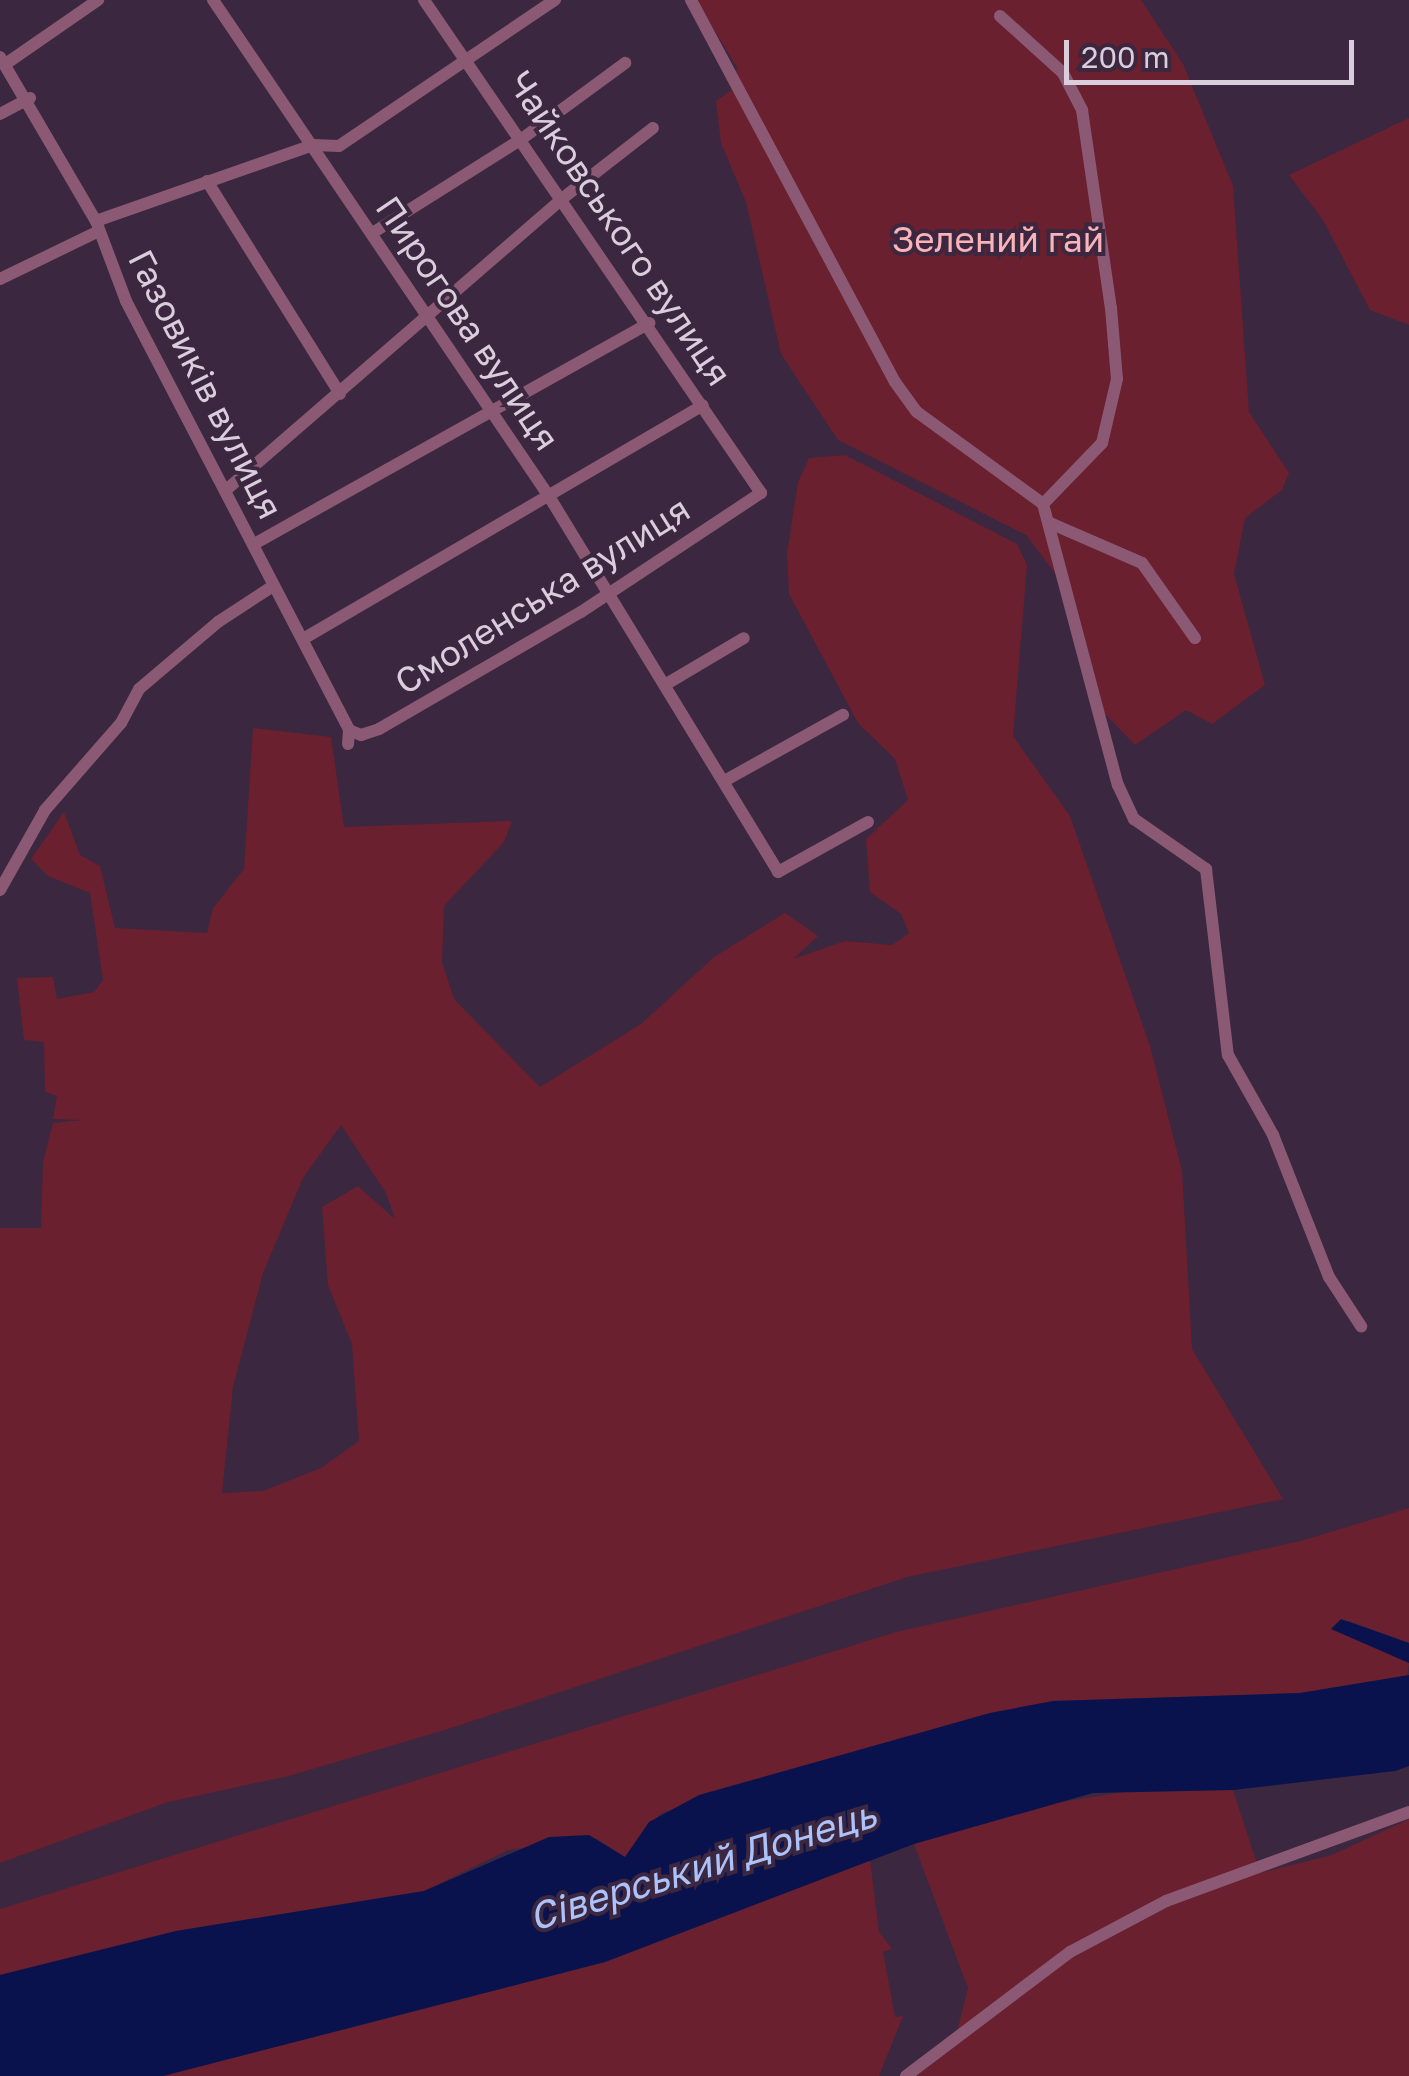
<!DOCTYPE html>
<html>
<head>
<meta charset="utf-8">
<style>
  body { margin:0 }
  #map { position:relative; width:1409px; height:2076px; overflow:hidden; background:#3b273f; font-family:"Golos Text",sans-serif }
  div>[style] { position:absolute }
  .green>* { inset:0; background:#6a202e }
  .water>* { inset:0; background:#0a124d }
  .minor>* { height:12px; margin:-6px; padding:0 6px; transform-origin:6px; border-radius:6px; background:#8b5974 }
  span { translate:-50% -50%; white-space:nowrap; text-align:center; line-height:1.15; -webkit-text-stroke:8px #3b273f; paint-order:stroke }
  .street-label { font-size:35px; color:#dacddc }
  .park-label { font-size:35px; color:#f9b3b9 }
  .water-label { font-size:38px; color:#adc2fa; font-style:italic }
  .scale { position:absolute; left:1064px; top:40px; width:290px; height:45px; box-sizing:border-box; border:5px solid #dacddc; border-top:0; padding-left:12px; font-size:30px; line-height:35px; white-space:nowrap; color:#dacddc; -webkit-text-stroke:8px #3b273f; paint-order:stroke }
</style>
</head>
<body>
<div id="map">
  <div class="green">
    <div style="clip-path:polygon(696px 0,1141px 0,1183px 64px,1233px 186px,1249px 412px,1289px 473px,1282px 490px,1245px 518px,1234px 574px,1265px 685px,1212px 724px,1186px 710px,1135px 745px,1104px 713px,1074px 598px,1026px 535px,838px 440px,781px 354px,746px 202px,721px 143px,716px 101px,733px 89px,725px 79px,738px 69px)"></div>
    <div style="clip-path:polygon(1409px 118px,1409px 325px,1370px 310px,1323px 220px,1289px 175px)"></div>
    <div style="clip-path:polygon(evenodd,845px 455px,1017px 544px,1027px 565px,1013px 736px,1070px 816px,1150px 1046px,1182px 1171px,1192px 1349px,1283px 1499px,907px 1577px,448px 1729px,289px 1776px,168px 1802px,0 1863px,0 1228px,41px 1228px,43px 1162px,53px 1123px,82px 1120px,53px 1119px,57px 1096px,45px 1092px,44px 1042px,24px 1040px,17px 978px,53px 977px,57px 999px,94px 992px,103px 980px,90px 893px,48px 876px,31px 859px,64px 812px,80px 855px,100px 866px,115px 928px,207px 933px,213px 908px,244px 869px,253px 728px,331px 737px,344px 827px,512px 821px,504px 842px,444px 906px,442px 962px,454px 999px,540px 1087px,641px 1024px,714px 957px,785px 913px,818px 936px,793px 959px,845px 941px,892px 945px,909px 933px,901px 914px,870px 892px,866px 839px,908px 800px,895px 759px,858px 723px,789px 594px,787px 554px,798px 482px,809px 458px,845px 455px,341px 1125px,386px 1193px,395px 1219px,358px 1186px,322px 1207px,328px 1285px,352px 1344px,359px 1441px,321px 1468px,263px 1491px,222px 1493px,233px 1387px,263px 1273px,303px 1178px,341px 1125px)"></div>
    <div style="clip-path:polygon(1409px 1508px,1409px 1643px,1349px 1621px,1331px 1628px,1409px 1663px,1407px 1676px,1300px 1693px,1053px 1701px,990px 1713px,661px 1813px,625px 1857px,597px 1839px,508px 1850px,424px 1891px,176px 1931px,0 1975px,0 1909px,896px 1632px,1304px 1540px)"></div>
    <div style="clip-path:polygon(1142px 1789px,1233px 1790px,1260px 1873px,1332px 1855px,1409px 1819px,1409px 2076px,916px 2076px,953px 2048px,968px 1988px,914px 1844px,1036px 1806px)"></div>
    <div style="clip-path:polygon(870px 1860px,879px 1932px,892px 1949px,883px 1952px,895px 2017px,903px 2016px,879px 2076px,163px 2076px,605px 1962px)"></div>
  </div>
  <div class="water">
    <div style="clip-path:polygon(1341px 1619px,1409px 1643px,1409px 1663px,1331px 1629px)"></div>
    <div style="clip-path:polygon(1409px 1675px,1409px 1766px,1395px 1771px,1233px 1790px,1093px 1793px,914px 1844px,605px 1962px,163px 2076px,0 2076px,0 1975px,176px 1931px,424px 1891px,549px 1837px,589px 1835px,625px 1857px,649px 1822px,699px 1795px,990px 1713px,1053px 1701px,1300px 1693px)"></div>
  </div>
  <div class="minor">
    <div style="left:213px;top:0;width:601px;rotate:55.91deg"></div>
    <div style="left:550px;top:498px;width:438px;rotate:58.6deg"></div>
    <div style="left:778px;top:872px;width:103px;rotate:-29.1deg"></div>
    <div style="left:691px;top:0;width:433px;rotate:61.9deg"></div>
    <div style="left:895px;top:382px;width:37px;rotate:54deg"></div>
    <div style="left:917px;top:412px;width:156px;rotate:36.1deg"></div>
    <div style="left:1043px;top:504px;width:291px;rotate:75.1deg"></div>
    <div style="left:1118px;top:785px;width:38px;rotate:65deg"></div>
    <div style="left:1134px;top:819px;width:88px;rotate:34.8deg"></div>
    <div style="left:1206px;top:869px;width:187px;rotate:83.3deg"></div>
    <div style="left:1228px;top:1055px;width:92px;rotate:60.6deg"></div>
    <div style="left:1273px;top:1135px;width:153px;rotate:68.5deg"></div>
    <div style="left:1329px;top:1277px;width:59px;rotate:56.9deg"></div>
    <div style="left:1000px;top:16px;width:85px;rotate:42.1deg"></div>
    <div style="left:1063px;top:73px;width:42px;rotate:62.8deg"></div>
    <div style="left:1082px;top:110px;width:200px;rotate:81.7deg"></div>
    <div style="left:1111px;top:308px;width:71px;rotate:85.2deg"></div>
    <div style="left:1117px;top:379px;width:66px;rotate:103.2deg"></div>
    <div style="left:1102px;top:443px;width:85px;rotate:134deg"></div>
    <div style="left:0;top:57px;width:190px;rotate:59.7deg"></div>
    <div style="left:96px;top:221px;width:85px;rotate:69.4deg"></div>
    <div style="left:126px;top:301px;width:483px;rotate:62.5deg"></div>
    <div style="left:349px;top:730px;width:14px;rotate:94deg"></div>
    <div style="left:7px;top:63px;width:111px;rotate:-34.7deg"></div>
    <div style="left:0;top:114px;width:34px;rotate:-28deg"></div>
    <div style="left:207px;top:181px;width:251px;rotate:58deg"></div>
    <div style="left:96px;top:221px;width:230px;rotate:-19.3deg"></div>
    <div style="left:313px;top:145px;width:26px;rotate:2deg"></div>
    <div style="left:339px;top:146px;width:261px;rotate:-34.1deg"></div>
    <div style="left:374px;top:232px;width:176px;rotate:-32.2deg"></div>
    <div style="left:523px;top:138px;width:127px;rotate:-36.3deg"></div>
    <div style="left:0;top:279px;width:108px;rotate:-25.9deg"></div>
    <div style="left:226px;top:490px;width:446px;rotate:-40.9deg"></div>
    <div style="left:563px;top:198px;width:114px;rotate:-37.9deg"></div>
    <div style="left:1050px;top:523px;width:100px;rotate:23.5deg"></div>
    <div style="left:1142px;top:563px;width:92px;rotate:54.8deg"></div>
    <div style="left:254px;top:544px;width:453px;rotate:-29.2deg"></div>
    <div style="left:303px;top:639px;width:463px;rotate:-30.3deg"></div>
    <div style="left:668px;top:683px;width:88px;rotate:-30.6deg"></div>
    <div style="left:349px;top:730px;width:13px;rotate:23deg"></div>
    <div style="left:361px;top:735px;width:19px;rotate:-18deg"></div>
    <div style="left:379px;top:729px;width:233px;rotate:-30.1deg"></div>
    <div style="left:581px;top:612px;width:216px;rotate:-33.5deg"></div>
    <div style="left:761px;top:493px;width:597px;rotate:-124.36deg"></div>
    <div style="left:726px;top:780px;width:134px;rotate:-29.1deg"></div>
    <div style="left:0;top:890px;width:92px;rotate:-60.6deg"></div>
    <div style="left:45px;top:810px;width:116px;rotate:-48.9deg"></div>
    <div style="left:121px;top:723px;width:38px;rotate:-62deg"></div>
    <div style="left:139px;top:689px;width:104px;rotate:-40.3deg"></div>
    <div style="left:218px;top:622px;width:66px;rotate:-33.2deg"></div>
    <div style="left:906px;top:2076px;width:206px;rotate:-37.1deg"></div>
    <div style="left:1070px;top:1952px;width:109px;rotate:-28deg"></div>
    <div style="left:1166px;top:1901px;width:259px;rotate:-20.1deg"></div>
  </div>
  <div class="street-label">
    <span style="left:620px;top:228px;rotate:56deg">Чайковського вулиця</span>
    <span style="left:468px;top:323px;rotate:56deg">Пирогова вулиця</span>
    <span style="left:206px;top:384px;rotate:63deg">Газовиків вулиця</span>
    <span style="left:542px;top:595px;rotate:-32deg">Смоленська вулиця</span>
  </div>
  <div class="park-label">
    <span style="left:998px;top:239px">Зелений гай</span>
  </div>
  <div class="water-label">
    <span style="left:702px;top:1865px;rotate:-17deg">Сіверський Донець</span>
  </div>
  <div class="scale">200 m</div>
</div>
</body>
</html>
